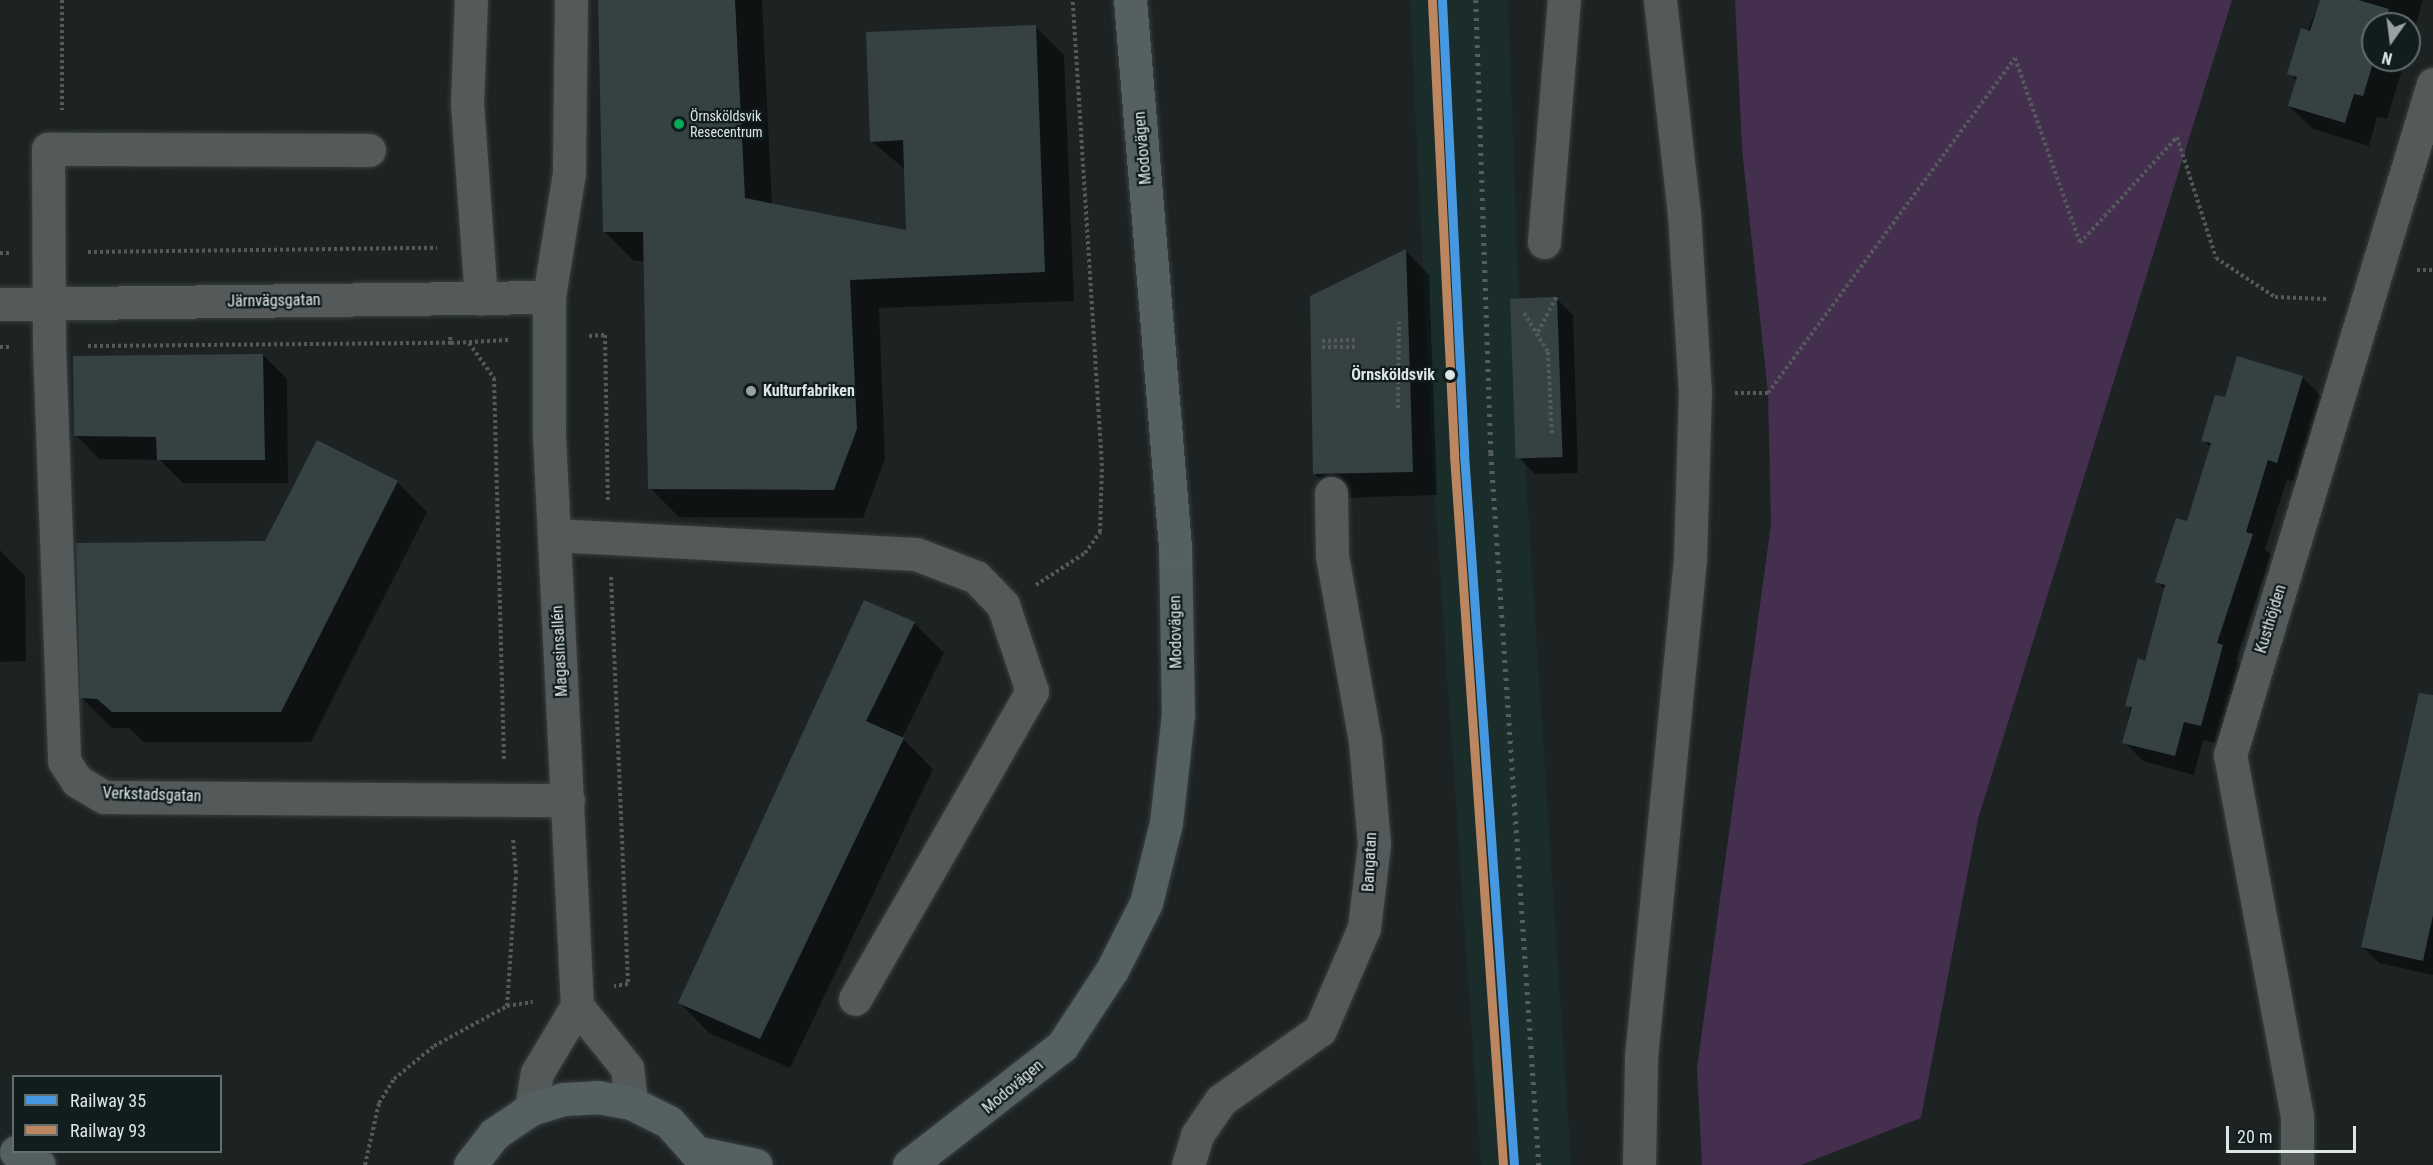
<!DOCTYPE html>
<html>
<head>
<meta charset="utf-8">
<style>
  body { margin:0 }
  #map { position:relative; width:2433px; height:1165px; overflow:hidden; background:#1d2323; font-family:"Roboto Condensed",sans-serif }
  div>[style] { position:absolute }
  .built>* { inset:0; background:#1a2d2b }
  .green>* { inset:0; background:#442f4e }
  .shadow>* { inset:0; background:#0007 }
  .building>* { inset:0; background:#354241; transform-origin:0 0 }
  .path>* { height:4px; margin-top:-2px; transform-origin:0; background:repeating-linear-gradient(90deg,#545a59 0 3px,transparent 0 6px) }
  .roads { filter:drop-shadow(0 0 2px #3a3f3f) drop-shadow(0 0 2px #3a3f3f) }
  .minor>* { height:33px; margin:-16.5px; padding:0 16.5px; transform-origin:16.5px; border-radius:16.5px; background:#545959 }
  .major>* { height:33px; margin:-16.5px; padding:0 16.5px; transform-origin:16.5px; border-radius:16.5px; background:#556160 }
  .rail>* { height:4.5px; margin-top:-2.25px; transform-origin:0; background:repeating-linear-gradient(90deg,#585d5d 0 3px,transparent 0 9px) }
  .rail-1>* { height:9px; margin:-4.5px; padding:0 4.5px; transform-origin:4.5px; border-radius:4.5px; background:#4699e1 }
  .rail-2>* { height:9px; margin:-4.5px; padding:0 4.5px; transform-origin:4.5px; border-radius:4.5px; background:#bb8660 }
  .dots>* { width:16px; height:16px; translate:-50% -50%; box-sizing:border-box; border:3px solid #111d1c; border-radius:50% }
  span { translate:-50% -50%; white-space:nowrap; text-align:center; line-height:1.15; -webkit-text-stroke:4.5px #111d1c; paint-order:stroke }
  .bus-label { font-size:14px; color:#dde5e5 }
  .left { translate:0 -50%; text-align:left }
  .street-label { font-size:16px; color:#dde5e5 }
  .stop-label { font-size:16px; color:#dde5e5; font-weight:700 }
  .right { translate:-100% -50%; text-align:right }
  .poi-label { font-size:16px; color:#dde5e5; font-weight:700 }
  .legend { position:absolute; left:12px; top:1075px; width:210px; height:78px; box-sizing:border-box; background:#111d1c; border:2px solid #636d6c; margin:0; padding:8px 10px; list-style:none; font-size:18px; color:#dde5e5 }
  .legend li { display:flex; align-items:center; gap:12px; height:30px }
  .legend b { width:30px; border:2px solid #636d6c }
  .north { position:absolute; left:2361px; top:12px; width:60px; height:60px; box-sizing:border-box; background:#111d1c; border:2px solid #636d6c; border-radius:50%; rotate:194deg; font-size:16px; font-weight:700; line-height:24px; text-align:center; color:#dde5e5 }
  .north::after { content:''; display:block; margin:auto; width:21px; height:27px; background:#9aa1a1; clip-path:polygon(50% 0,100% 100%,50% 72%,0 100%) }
  .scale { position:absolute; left:2226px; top:1126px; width:130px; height:27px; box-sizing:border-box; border:3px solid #dde5e5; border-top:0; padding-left:8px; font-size:18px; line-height:21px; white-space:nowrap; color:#dde5e5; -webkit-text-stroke:4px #111d1c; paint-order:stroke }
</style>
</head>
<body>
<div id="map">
  <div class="built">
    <div style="clip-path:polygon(1410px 0,1508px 0,1524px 451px,1571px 1165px,1481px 1165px,1432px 455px)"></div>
  </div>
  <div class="green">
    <div style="clip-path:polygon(1735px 0,2232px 0,1978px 819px,1921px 1118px,1801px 1165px,1702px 1165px,1697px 1068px,1771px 524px,1768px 393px,1742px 149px)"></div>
  </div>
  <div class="shadow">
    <div style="clip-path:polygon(599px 0,762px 0,772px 205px,908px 232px,906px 170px,871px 141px,1035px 26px,1064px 55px,1074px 301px,879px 308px,885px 459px,863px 518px,679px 517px,650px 488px,645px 261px,634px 261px,605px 232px)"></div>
    <div style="clip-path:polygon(2321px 0,2423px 0,2409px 47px,2409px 24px,2373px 24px,2373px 60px,2405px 60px,2387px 119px,2377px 117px,2369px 146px,2313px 129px,2289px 106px,2297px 81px,2289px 73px)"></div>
    <div style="clip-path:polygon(1406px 251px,1429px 275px,1437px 495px,1339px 498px,1315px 474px)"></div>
    <div style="clip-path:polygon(1556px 298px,1573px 315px,1578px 473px,1535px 474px,1519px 458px)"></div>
    <div style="clip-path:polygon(263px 355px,287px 379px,288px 483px,183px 483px,160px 460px,99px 459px,76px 435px)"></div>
    <div style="clip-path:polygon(2302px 377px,2321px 396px,2296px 482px,2287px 479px,2265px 549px,2271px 555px,2236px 660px,2242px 666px,2220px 744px,2203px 740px,2194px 775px,2143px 761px,2124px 742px,2139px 660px,2146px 663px,2165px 590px,2157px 581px,2188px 523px,2211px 448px,2203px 440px,2226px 399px)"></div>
    <div style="clip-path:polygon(397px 482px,427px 512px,311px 742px,144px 742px,129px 728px,112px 728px,82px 698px,266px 543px)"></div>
    <div style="clip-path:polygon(0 550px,25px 576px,26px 661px,0 662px)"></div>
    <div style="clip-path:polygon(914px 623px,944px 653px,902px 738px,933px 769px,790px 1068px,709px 1033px,680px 1003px)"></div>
    <div style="clip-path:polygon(2433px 695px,2433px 975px,2379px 963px,2362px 946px)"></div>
  </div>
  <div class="building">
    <div style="clip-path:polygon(598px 0,735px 0,745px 198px,906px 230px,903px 140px,870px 142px,866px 32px,1036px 25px,1045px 272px,850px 280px,857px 429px,834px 490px,648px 489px,643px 232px,603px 232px)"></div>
    <div style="clip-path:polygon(2320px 0,2358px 0,2389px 9px,2385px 24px,2373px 24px,2374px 60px,2363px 96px,2354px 94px,2345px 123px,2288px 106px,2297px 77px,2287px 74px,2301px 28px,2310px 31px)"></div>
    <div style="clip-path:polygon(1406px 249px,1413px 472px,1313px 474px,1310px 296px)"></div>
    <div style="left:1557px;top:297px;width:160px;height:47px;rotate:88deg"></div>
    <div style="clip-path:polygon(263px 354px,265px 460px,157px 460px,156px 437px,74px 436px,73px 356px)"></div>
    <div style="clip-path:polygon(2237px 356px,2303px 376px,2277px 463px,2268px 460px,2246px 532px,2253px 534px,2217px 643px,2223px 645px,2201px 726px,2184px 722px,2175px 756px,2122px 743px,2132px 707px,2125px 706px,2138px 658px,2145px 661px,2165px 585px,2155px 582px,2176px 518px,2187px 521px,2211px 443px,2201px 441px,2215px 395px,2225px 397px)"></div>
    <div style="clip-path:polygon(317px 440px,398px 481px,281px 712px,112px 712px,97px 699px,80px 698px,76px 543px,265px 541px)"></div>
    <div style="clip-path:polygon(864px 600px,915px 622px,866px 721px,904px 738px,760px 1039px,678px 1003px)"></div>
    <div style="clip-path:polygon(2419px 693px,2433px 695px,2433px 915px,2423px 961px,2361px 947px)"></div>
  </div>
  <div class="path">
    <div style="left:62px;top:0;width:110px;rotate:90deg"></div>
    <div style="left:88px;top:252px;width:349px;rotate:-0.7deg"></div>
    <div style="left:0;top:253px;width:11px"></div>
    <div style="left:2417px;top:270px;width:16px"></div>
    <div style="left:1524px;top:313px;width:46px;rotate:58.4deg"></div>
    <div style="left:1548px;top:352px;width:84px;rotate:87.3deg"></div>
    <div style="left:1538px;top:332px;width:41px;rotate:-62.2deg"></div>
    <div style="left:589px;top:336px;width:16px;rotate:-4deg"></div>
    <div style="left:605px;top:335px;width:165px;rotate:89deg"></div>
    <div style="left:450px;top:337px;width:6px;rotate:81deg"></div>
    <div style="left:451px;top:343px;width:58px;rotate:-3deg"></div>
    <div style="left:1322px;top:341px;width:34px;rotate:-2deg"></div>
    <div style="left:469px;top:343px;width:43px;rotate:54.5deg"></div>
    <div style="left:494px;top:378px;width:384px;rotate:88.5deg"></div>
    <div style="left:88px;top:346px;width:363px;rotate:-0.5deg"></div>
    <div style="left:0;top:347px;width:11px"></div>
    <div style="left:1322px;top:347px;width:34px"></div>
    <div style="left:1735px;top:393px;width:33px"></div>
    <div style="left:1768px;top:393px;width:416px;rotate:-53.6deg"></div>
    <div style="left:2015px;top:58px;width:196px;rotate:70.6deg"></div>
    <div style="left:2080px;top:243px;width:144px;rotate:-47.5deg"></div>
    <div style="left:2177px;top:137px;width:127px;rotate:72.1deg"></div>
    <div style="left:2216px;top:258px;width:71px;rotate:33.5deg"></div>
    <div style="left:2275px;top:297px;width:51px;rotate:2.2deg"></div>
    <div style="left:1398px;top:408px;width:86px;rotate:-89.3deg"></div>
    <div style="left:611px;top:577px;width:407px;rotate:87.6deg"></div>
    <div style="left:628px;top:984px;width:14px;rotate:172deg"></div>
    <div style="left:1036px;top:585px;width:59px;rotate:-33.1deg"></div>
    <div style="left:1085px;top:553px;width:26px;rotate:-54deg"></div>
    <div style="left:1100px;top:532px;width:66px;rotate:-88.3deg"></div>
    <div style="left:1102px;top:466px;width:467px;rotate:-93.6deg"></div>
    <div style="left:507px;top:1006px;width:26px;rotate:-9deg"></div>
    <div style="left:365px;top:1165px;width:64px;rotate:-77.3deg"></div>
    <div style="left:379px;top:1103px;width:28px;rotate:-58deg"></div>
    <div style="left:394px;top:1079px;width:52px;rotate:-39.5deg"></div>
    <div style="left:434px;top:1046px;width:83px;rotate:-28.7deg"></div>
    <div style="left:507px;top:1006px;width:133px;rotate:-86.1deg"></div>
    <div style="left:516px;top:873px;width:35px;rotate:-95deg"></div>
  </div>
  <div class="roads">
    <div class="minor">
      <div style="left:471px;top:0;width:103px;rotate:92.2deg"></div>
      <div style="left:467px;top:103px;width:196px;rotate:85.9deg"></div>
      <div style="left:571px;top:0;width:173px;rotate:90.7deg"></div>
      <div style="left:569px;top:173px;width:126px;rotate:99.2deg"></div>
      <div style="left:549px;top:297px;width:139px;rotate:90deg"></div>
      <div style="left:549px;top:436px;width:571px;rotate:87.19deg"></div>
      <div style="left:369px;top:150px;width:321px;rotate:-179.8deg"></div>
      <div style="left:48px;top:149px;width:198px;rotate:89.7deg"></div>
      <div style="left:49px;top:347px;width:414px;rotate:87.9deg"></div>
      <div style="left:64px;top:761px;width:24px;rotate:57deg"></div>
      <div style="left:77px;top:781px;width:31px;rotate:31deg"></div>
      <div style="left:104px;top:797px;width:464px;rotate:0.4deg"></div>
      <div style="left:1544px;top:242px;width:243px;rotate:-85.3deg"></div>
      <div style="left:0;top:304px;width:549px;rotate:-0.73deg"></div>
      <div style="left:554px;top:535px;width:362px;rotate:3deg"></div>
      <div style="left:916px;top:554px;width:64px;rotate:21deg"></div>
      <div style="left:976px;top:577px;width:39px;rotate:46deg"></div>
      <div style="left:1003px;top:605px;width:91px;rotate:71.4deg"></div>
      <div style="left:1032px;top:691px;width:355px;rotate:119.9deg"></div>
      <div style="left:577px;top:1006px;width:80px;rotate:51.1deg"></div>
      <div style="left:627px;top:1068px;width:35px;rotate:83deg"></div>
      <div style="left:531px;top:1109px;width:36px;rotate:-81deg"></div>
      <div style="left:537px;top:1073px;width:78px;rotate:-59.2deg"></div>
      <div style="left:1188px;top:1165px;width:31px;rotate:-73deg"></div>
      <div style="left:1197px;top:1135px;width:42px;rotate:-55.6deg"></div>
      <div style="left:1221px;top:1100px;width:121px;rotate:-35.3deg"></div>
      <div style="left:1320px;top:1030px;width:111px;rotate:-66.7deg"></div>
      <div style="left:1364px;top:928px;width:85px;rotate:-83.2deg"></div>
      <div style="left:1374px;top:844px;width:103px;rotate:-95deg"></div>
      <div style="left:1365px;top:741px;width:188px;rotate:-100.1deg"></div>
      <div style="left:1332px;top:556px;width:63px;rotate:-90.9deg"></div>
      <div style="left:1639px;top:1165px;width:108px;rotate:-88.9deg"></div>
      <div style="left:1641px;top:1057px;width:500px;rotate:-84.38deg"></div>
      <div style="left:1690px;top:559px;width:166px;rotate:-88.3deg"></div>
      <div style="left:1695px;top:393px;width:179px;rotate:-93.5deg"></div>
      <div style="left:1684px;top:214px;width:215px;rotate:-96.4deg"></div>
      <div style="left:2297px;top:1165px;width:49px;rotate:-90deg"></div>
      <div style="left:2297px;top:1116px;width:367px;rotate:-100.5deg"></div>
      <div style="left:2230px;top:755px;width:701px;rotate:-73.17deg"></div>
    </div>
    <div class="major">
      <div style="left:16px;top:1152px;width:26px;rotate:29deg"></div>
      <div style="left:700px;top:1153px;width:57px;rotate:12.1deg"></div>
      <div style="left:470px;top:1165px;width:39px;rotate:-52deg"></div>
      <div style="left:494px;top:1134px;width:45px;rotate:-34deg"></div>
      <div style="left:531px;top:1109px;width:34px;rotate:-17deg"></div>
      <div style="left:563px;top:1099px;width:34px;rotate:-3deg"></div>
      <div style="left:597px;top:1097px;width:35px;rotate:10deg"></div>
      <div style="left:631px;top:1103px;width:42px;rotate:26.6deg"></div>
      <div style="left:669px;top:1122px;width:57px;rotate:48.5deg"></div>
      <div style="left:909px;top:1165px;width:194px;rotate:-37.9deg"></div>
      <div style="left:1062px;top:1046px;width:91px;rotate:-56.7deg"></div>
      <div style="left:1112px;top:970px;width:75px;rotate:-63.1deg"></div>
      <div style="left:1146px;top:903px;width:82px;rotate:-76deg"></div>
      <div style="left:1166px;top:823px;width:109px;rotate:-83.7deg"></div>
      <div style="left:1178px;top:715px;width:168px;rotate:-91deg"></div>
      <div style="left:1175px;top:547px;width:549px;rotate:-94.7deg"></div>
    </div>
  </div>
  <div class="rail">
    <div style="left:1476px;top:0;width:453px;rotate:88.1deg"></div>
    <div style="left:1491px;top:453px;width:714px;rotate:86.14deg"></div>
  </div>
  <div class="rail-1">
    <div style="left:1442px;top:0;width:455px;rotate:87.2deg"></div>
    <div style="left:1464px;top:454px;width:713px;rotate:85.98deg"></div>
  </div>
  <div class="rail-2">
    <div style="left:1432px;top:1px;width:455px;rotate:87.2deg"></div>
    <div style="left:1454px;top:455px;width:712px;rotate:86.05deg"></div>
  </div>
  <div class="dots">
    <div style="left:679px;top:124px;background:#06aa56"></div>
    <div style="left:1450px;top:375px;background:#dde5e5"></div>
    <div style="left:751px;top:391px;background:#9aa1a1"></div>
  </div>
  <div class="bus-label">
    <span class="left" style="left:690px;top:124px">Örnsköldsvik<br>Resecentrum</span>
  </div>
  <div class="street-label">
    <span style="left:1143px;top:148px;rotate:-95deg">Modovägen</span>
    <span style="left:274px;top:301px;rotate:-1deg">Järnvägsgatan</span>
    <span style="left:2271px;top:619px;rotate:-73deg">Kusthöjden</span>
    <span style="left:1176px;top:632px;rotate:-91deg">Modovägen</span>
    <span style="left:560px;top:651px;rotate:-93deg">Magasinsallén</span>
    <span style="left:152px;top:795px;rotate:2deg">Verkstadsgatan</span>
    <span style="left:1370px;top:862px;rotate:-87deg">Bangatan</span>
    <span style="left:1013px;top:1087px;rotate:-40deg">Modovägen</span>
  </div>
  <div class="stop-label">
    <span class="right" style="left:1435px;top:375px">Örnsköldsvik</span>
  </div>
  <div class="poi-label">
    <span class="left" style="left:763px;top:391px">Kulturfabriken</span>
  </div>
  <ul class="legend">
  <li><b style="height:8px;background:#4699e1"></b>Railway 35</li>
  <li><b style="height:8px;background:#bb8660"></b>Railway 93</li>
  </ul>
  <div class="north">N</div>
  <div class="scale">20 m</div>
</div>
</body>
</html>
